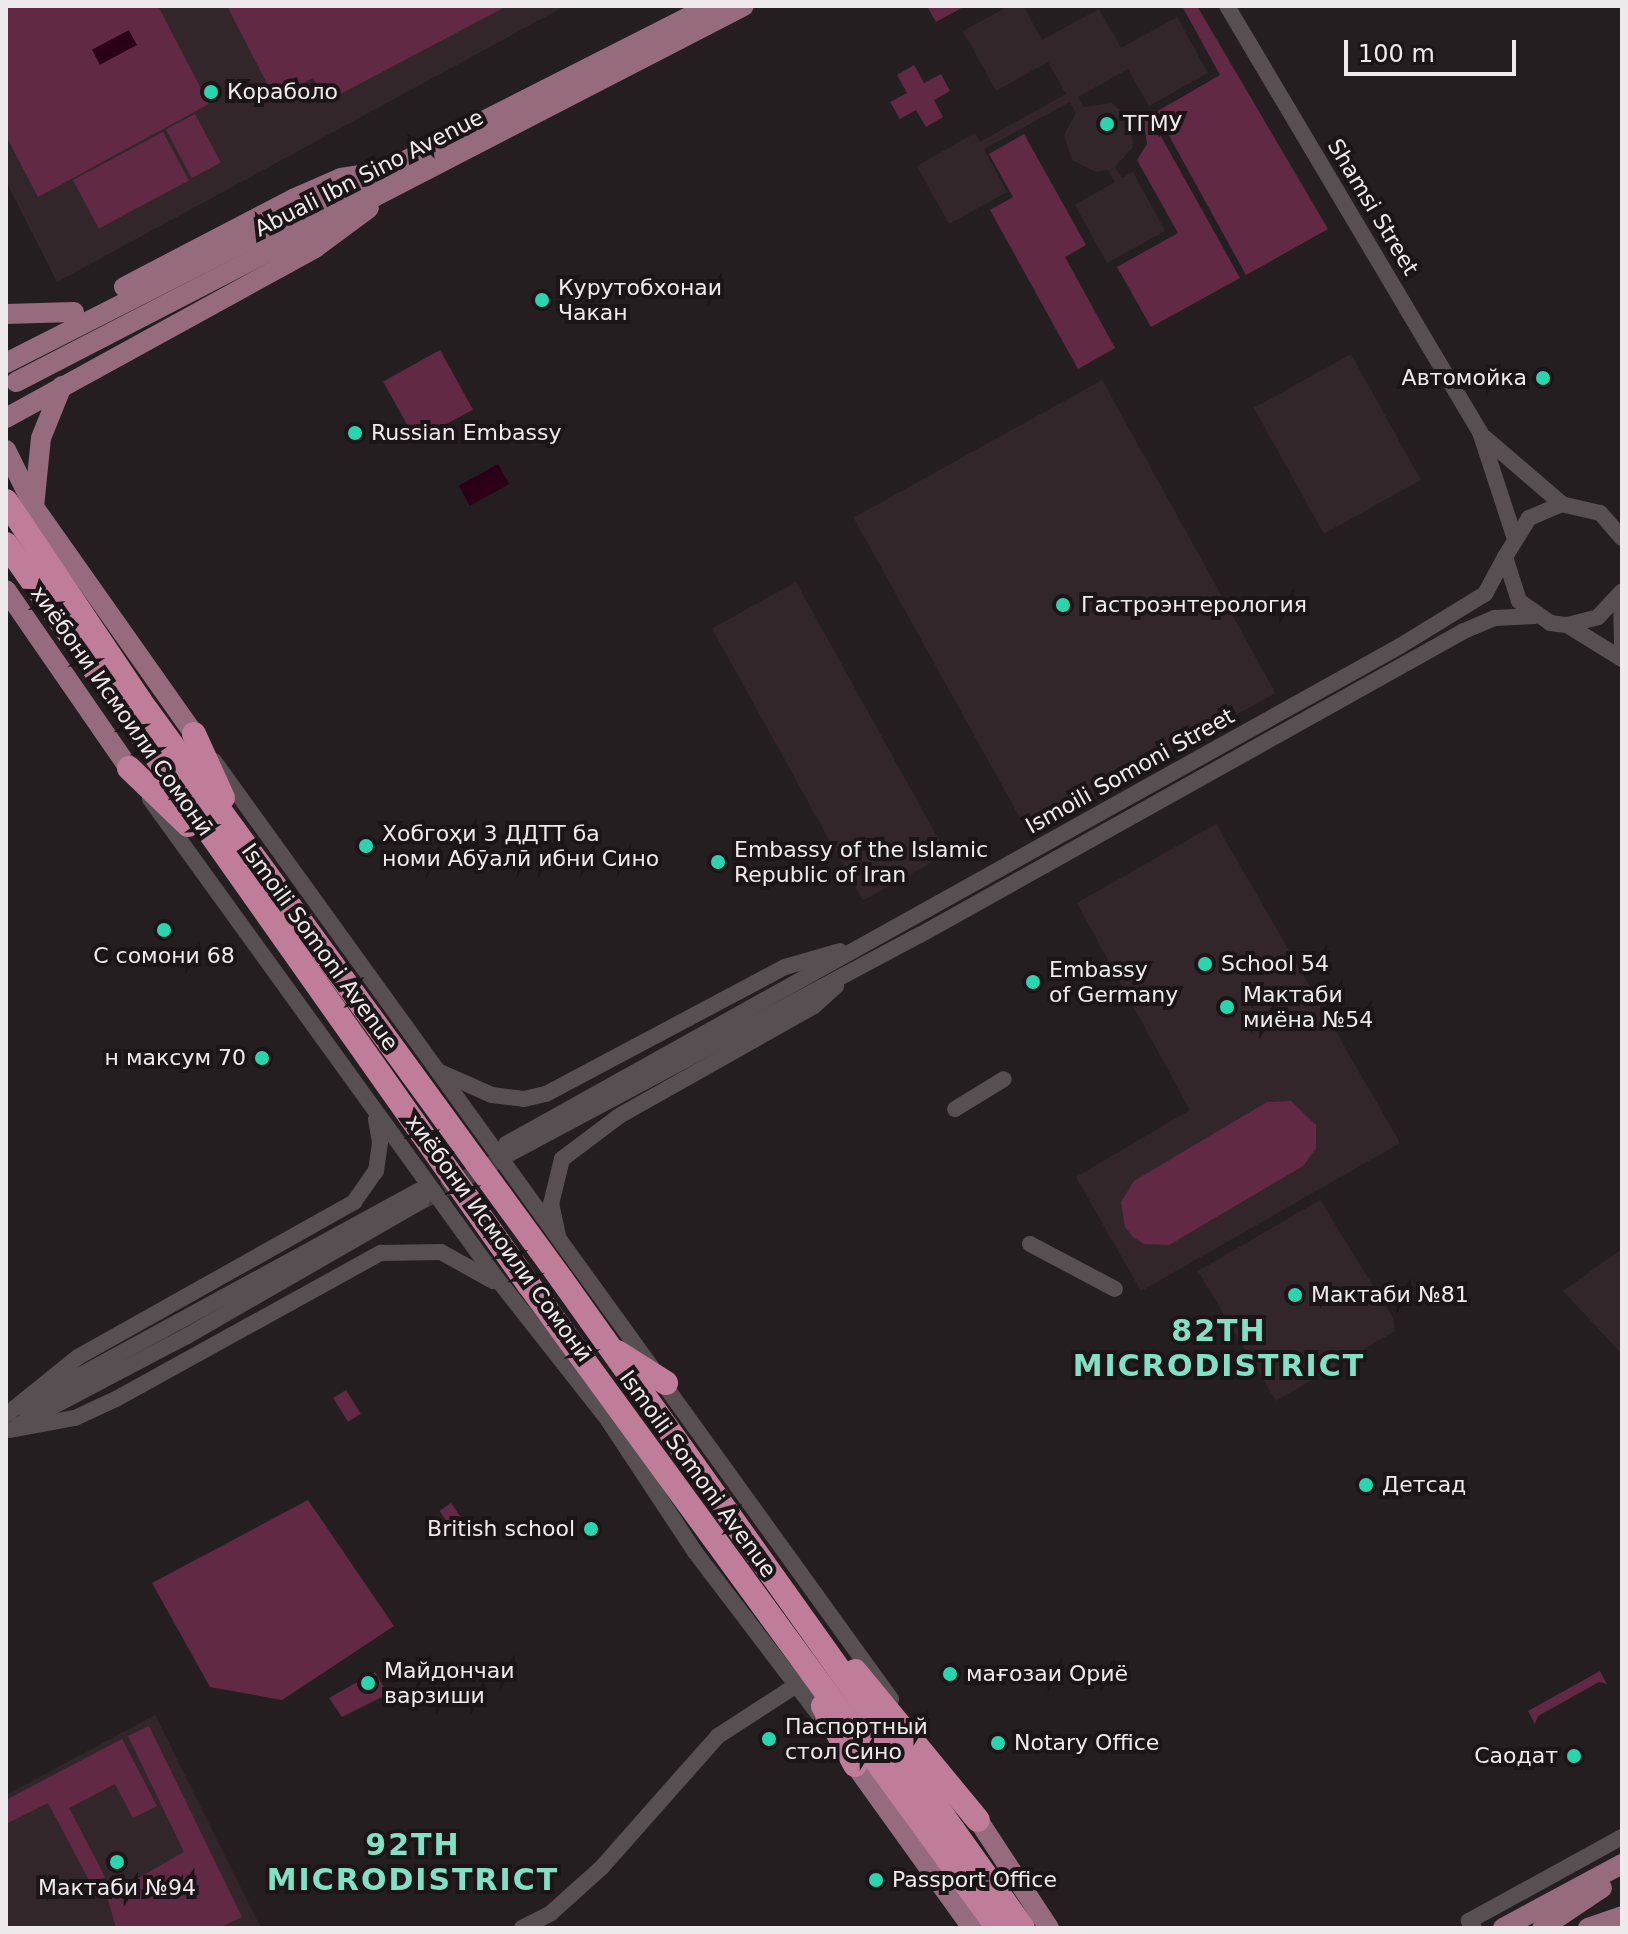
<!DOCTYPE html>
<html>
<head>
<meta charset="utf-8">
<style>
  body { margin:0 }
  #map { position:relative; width:1628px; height:1934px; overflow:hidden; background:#251e21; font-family:"DejaVu Sans",sans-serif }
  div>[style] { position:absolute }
  .built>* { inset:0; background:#33262b; transform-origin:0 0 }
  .green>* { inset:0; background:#622945; transform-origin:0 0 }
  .water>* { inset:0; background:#2b0016; transform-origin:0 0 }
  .minor-tunnel>* { height:16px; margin-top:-8px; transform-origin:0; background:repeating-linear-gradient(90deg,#433d3f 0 16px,transparent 0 24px) }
  .minor>* { height:16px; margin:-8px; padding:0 8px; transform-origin:8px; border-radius:8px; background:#584f52 }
  .major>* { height:20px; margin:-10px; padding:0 10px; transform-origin:10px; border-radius:10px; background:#966b7d }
  .highway>* { height:24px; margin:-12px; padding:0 12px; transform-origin:12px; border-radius:12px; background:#c07d9a }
  .dots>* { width:22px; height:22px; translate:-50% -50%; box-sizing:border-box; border:4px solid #1c1518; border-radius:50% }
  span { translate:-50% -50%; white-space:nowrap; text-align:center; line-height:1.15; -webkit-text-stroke:8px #1c1518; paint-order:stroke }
  .poi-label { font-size:22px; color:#efeaec }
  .left { translate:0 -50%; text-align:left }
  .right { translate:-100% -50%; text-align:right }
  .street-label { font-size:22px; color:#efeaec }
  .district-label { font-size:30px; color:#82e1c4; font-weight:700; letter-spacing:2px }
  .frame { position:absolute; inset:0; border:8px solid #efeaec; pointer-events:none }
  .scale { position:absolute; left:1344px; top:40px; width:172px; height:36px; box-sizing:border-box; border:4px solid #efeaec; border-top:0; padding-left:10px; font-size:24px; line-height:28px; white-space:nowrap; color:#efeaec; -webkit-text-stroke:6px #1c1518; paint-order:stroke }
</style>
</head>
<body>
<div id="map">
  <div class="built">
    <div style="clip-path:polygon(6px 6px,565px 6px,57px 282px,6px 181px)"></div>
    <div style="clip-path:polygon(1009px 6px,1023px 6px,1042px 40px,1099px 9px,1121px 48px,1177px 17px,1208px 73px,1149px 106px,1128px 69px,1078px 97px,1084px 107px,1112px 103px,1130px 119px,1133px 147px,1115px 167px,1122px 178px,1133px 172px,1165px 231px,1107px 263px,1075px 205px,1115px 182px,1108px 170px,1096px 172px,1072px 160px,1064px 135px,1076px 113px,1070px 102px,984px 149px,1007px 192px,949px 224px,917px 166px,975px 133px,980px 142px,1066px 94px,1048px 62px,996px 91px,963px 31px)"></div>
    <div style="left:1351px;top:354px;width:144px;height:111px;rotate:61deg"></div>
    <div style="left:1102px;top:380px;width:358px;height:284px;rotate:61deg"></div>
    <div style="left:796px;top:582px;width:311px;height:96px;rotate:61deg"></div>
    <div style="clip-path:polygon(1216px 824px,1400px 1143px,1141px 1291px,1076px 1177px,1190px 1110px,1077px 903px)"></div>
    <div style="clip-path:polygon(1320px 1200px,1393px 1318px,1395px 1331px,1276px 1401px,1198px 1271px)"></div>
    <div style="clip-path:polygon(1622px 1249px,1622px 1354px,1563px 1291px)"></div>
    <div style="clip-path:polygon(155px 1715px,261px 1928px,6px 1928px,6px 1795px)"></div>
  </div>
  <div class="green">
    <div style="clip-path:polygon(6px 6px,158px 6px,209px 104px,38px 197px,6px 136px)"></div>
    <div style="clip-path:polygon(227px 6px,507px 6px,327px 101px,313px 78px,275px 99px)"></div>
    <div style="clip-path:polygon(927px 6px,965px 6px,936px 22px)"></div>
    <div style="clip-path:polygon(1182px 6px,1197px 6px,1328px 229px,1246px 275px,1156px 112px,1220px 75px)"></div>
    <div style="clip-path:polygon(914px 65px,924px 83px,941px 74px,950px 91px,934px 100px,943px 117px,926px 127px,916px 110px,900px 119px,890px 102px,907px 93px,897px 75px)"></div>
    <div style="left:195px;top:114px;width:55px;height:33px;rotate:62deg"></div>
    <div style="clip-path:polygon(1149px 115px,1240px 278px,1151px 327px,1117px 267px,1178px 233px,1137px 160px,1147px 144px,1143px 118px)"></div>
    <div style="left:163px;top:132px;width:55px;height:102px;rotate:62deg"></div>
    <div style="clip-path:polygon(1024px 134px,1086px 245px,1065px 257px,1115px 348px,1078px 369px,990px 210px,1013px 197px,989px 154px)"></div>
    <div style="left:440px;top:350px;width:68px;height:65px;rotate:61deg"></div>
    <div style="clip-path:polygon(1291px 1101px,1316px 1125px,1316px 1148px,1303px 1166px,1169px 1245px,1144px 1244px,1133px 1237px,1125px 1227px,1121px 1202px,1134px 1181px,1267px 1102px)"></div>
    <div style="left:346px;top:1390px;width:28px;height:15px;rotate:58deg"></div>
    <div style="clip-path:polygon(308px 1500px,394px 1626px,282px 1700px,210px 1687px,152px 1583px)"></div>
    <div style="left:451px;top:1503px;width:35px;height:14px;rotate:55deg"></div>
    <div style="clip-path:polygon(1600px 1671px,1607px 1684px,1599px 1682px,1538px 1716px,1535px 1724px,1528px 1711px)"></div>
    <div style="clip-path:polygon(375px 1672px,388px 1694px,342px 1717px,329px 1698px)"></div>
    <div style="clip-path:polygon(149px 1726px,242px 1917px,219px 1928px,116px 1928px,107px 1896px,184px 1852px,128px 1736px)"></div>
    <div style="clip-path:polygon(122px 1739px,157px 1806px,133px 1818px,115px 1784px,69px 1808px,105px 1877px,91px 1884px,48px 1803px,6px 1824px,6px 1800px)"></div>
  </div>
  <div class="water">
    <div style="left:129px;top:30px;width:17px;height:42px;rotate:62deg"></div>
    <div style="left:498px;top:464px;width:23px;height:45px;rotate:61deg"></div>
  </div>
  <div class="minor-tunnel">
    <div style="left:423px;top:1201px;width:101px;rotate:-28.3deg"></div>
  </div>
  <div class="minor">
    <div style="left:1227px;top:6px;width:495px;rotate:59.3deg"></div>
    <div style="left:1480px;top:432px;width:109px;rotate:71.9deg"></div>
    <div style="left:1484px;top:437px;width:103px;rotate:40.7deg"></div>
    <div style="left:1622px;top:538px;width:33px;rotate:-131deg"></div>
    <div style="left:1600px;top:513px;width:39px;rotate:-167deg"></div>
    <div style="left:1562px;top:504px;width:36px;rotate:157deg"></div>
    <div style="left:1529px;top:518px;width:46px;rotate:121.6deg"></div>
    <div style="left:1505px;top:557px;width:46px;rotate:72.3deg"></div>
    <div style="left:1519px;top:601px;width:38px;rotate:35deg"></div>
    <div style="left:1550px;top:623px;width:17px;rotate:7deg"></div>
    <div style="left:1567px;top:625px;width:32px;rotate:-14deg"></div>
    <div style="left:1598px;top:617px;width:35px;rotate:-47deg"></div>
    <div style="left:1621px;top:594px;width:50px;rotate:88.9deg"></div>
    <div style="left:1567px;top:625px;width:65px;rotate:31.7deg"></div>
    <div style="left:214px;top:761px;width:1157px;rotate:54.18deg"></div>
    <div style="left:150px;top:799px;width:587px;rotate:54.14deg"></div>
    <div style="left:494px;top:1275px;width:184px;rotate:51.8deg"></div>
    <div style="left:608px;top:1420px;width:158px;rotate:56.6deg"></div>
    <div style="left:695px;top:1552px;width:211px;rotate:52.7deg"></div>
    <div style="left:440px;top:1072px;width:57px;rotate:23.9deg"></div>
    <div style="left:492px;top:1095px;width:32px;rotate:7deg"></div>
    <div style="left:524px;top:1099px;width:23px;rotate:-13deg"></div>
    <div style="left:546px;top:1094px;width:271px;rotate:-28deg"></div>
    <div style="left:785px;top:967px;width:57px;rotate:-16.2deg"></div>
    <div style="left:955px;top:1109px;width:57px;rotate:-31.5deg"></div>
    <div style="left:506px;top:1144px;width:1023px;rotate:-29.12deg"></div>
    <div style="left:1400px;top:646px;width:100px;rotate:-31.5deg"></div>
    <div style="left:1485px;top:594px;width:42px;rotate:-61.6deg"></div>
    <div style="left:513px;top:1152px;width:461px;rotate:-28.1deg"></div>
    <div style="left:920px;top:935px;width:623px;rotate:-29.2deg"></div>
    <div style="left:1464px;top:631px;width:34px;rotate:-23deg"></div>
    <div style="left:1495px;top:618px;width:40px;rotate:-2.9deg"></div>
    <div style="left:558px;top:1236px;width:33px;rotate:-102deg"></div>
    <div style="left:551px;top:1204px;width:46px;rotate:-76.3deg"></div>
    <div style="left:562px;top:1159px;width:71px;rotate:-37deg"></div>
    <div style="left:619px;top:1116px;width:224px;rotate:-29.4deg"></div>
    <div style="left:814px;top:1006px;width:30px;rotate:-42deg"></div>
    <div style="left:1030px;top:1244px;width:96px;rotate:27.9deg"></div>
    <div style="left:22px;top:1407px;width:451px;rotate:-28.6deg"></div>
    <div style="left:6px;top:1415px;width:92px;rotate:-38.9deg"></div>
    <div style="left:78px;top:1357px;width:317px;rotate:-29.3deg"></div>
    <div style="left:354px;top:1202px;width:38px;rotate:-55deg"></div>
    <div style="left:376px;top:1171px;width:29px;rotate:-82deg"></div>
    <div style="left:380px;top:1142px;width:23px;rotate:-100deg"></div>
    <div style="left:18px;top:1425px;width:191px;rotate:-27.8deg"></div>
    <div style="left:187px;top:1336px;width:271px;rotate:-29.9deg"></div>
    <div style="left:10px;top:1430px;width:66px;rotate:-10.5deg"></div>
    <div style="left:75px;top:1418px;width:45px;rotate:-24.9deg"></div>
    <div style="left:116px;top:1399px;width:303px;rotate:-28.9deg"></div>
    <div style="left:381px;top:1253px;width:60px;rotate:-1deg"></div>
    <div style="left:441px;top:1252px;width:60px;rotate:29.1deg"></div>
    <div style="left:522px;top:1928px;width:33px;rotate:-27deg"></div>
    <div style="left:551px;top:1913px;width:69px;rotate:-42deg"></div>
    <div style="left:602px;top:1867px;width:175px;rotate:-48.5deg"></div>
    <div style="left:718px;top:1736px;width:95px;rotate:-33deg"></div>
    <div style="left:1474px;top:1928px;width:9px;rotate:-126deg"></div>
    <div style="left:1469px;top:1921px;width:175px;rotate:-28.8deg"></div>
  </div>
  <div class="major">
    <div style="left:124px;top:287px;width:191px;rotate:-27.5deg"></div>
    <div style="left:293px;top:199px;width:52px;rotate:-23.6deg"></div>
    <div style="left:341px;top:178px;width:20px;rotate:-9deg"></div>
    <div style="left:6px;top:314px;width:68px;rotate:-1.7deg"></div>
    <div style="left:6px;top:363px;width:789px;rotate:-26.89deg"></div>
    <div style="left:16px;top:382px;width:819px;rotate:-27.32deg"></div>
    <div style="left:6px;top:418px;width:353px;rotate:-28.8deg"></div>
    <div style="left:315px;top:248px;width:67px;rotate:-36.5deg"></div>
    <div style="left:6px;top:450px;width:64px;rotate:63.8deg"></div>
    <div style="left:34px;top:507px;width:278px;rotate:54.8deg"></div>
    <div style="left:34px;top:507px;width:69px;rotate:-84.2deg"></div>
    <div style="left:41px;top:438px;width:56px;rotate:-68deg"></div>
    <div style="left:6px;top:590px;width:216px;rotate:55.4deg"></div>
    <div style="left:855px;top:1765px;width:201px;rotate:54.3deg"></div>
    <div style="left:978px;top:1820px;width:129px;rotate:56.7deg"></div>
    <div style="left:1503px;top:1928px;width:135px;rotate:-28.3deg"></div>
    <div style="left:1542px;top:1928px;width:72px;rotate:-33.7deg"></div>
    <div style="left:1588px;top:1928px;width:36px;rotate:-19deg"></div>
  </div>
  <div class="highway">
    <div style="left:6px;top:501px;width:251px;rotate:56.1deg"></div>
    <div style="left:146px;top:709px;width:706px;rotate:53.92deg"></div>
    <div style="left:562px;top:1280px;width:795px;rotate:54.57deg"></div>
    <div style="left:6px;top:544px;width:907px;rotate:54.79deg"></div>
    <div style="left:529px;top:1285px;width:796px;rotate:53.89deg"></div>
    <div style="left:194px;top:734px;width:70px;rotate:65.6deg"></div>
    <div style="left:129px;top:768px;width:82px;rotate:44deg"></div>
    <div style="left:617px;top:1352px;width:58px;rotate:32.3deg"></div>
    <div style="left:855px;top:1671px;width:193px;rotate:50.5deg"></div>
    <div style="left:823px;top:1706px;width:67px;rotate:61.5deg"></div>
  </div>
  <div class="dots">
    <div style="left:211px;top:92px;background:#29d5ad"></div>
    <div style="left:1107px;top:124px;background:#29d5ad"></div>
    <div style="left:542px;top:300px;background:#29d5ad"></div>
    <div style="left:1543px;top:378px;background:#29d5ad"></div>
    <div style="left:355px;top:433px;background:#29d5ad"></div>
    <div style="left:1063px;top:605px;background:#29d5ad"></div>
    <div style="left:366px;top:846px;background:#29d5ad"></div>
    <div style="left:718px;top:862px;background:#29d5ad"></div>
    <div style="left:164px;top:930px;background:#29d5ad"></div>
    <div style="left:1205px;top:964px;background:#29d5ad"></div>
    <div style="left:1033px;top:982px;background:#29d5ad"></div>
    <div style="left:1227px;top:1007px;background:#29d5ad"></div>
    <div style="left:262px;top:1058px;background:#29d5ad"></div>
    <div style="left:1295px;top:1295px;background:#29d5ad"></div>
    <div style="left:1366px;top:1485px;background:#29d5ad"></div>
    <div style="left:591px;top:1529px;background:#29d5ad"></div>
    <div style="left:950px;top:1674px;background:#29d5ad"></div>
    <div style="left:368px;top:1683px;background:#29d5ad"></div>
    <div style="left:769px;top:1739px;background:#29d5ad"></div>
    <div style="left:998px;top:1743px;background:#29d5ad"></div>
    <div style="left:1574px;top:1756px;background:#29d5ad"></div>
    <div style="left:117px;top:1862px;background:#29d5ad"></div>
    <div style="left:876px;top:1880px;background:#29d5ad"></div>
  </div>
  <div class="poi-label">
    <span class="left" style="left:227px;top:92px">Кораболо</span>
    <span class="left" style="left:1123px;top:124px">ТГМУ</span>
    <span class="left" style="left:558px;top:300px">Курутобхонаи<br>Чакан</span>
    <span class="right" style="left:1527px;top:378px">Автомойка</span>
    <span class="left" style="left:371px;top:433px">Russian Embassy</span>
    <span class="left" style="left:1081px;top:605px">Гастроэнтерология</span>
    <span class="left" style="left:382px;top:846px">Хобгоҳи 3 ДДТТ ба<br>номи Абӯалӣ ибни Сино</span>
    <span class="left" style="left:734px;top:862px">Embassy of the Islamic<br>Republic of Iran</span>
    <span style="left:164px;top:956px">С сомони 68</span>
    <span class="left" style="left:1221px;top:964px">School 54</span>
    <span class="left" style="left:1049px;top:982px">Embassy<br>of Germany</span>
    <span class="left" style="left:1243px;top:1007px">Мактаби<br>миёна №54</span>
    <span class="right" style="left:246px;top:1058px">н максум 70</span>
    <span class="left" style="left:1311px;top:1295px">Мактаби №81</span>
    <span class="left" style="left:1382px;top:1485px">Детсад</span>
    <span class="right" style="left:575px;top:1529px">British school</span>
    <span class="left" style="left:384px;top:1683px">Майдончаи<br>варзиши</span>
    <span class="left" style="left:966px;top:1674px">мағозаи Ориё</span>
    <span class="left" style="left:785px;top:1739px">Паспортный<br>стол Сино</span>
    <span class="left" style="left:1014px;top:1743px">Notary Office</span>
    <span class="right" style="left:1558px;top:1756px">Саодат</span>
    <span class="left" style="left:892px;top:1880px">Passport Office</span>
    <span style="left:117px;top:1888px">Мактаби №94</span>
  </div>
  <div class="street-label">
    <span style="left:369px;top:173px;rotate:-27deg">Abuali Ibn Sino Avenue</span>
    <span style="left:1373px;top:207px;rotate:59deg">Shamsi Street</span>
    <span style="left:122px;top:711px;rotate:55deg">хиёбони Исмоили Сомонӣ</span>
    <span style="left:1130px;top:771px;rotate:-29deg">Ismoili Somoni Street</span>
    <span style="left:320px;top:947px;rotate:54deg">Ismoili Somoni Avenue</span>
    <span style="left:499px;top:1238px;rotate:54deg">хиёбони Исмоили Сомонӣ</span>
    <span style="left:698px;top:1474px;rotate:54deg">Ismoili Somoni Avenue</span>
  </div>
  <div class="district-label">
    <span style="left:1219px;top:1348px">82TH<br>MICRODISTRICT</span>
    <span style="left:413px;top:1862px">92TH<br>MICRODISTRICT</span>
  </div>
  <div class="frame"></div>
  <div class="scale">100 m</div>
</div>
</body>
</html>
